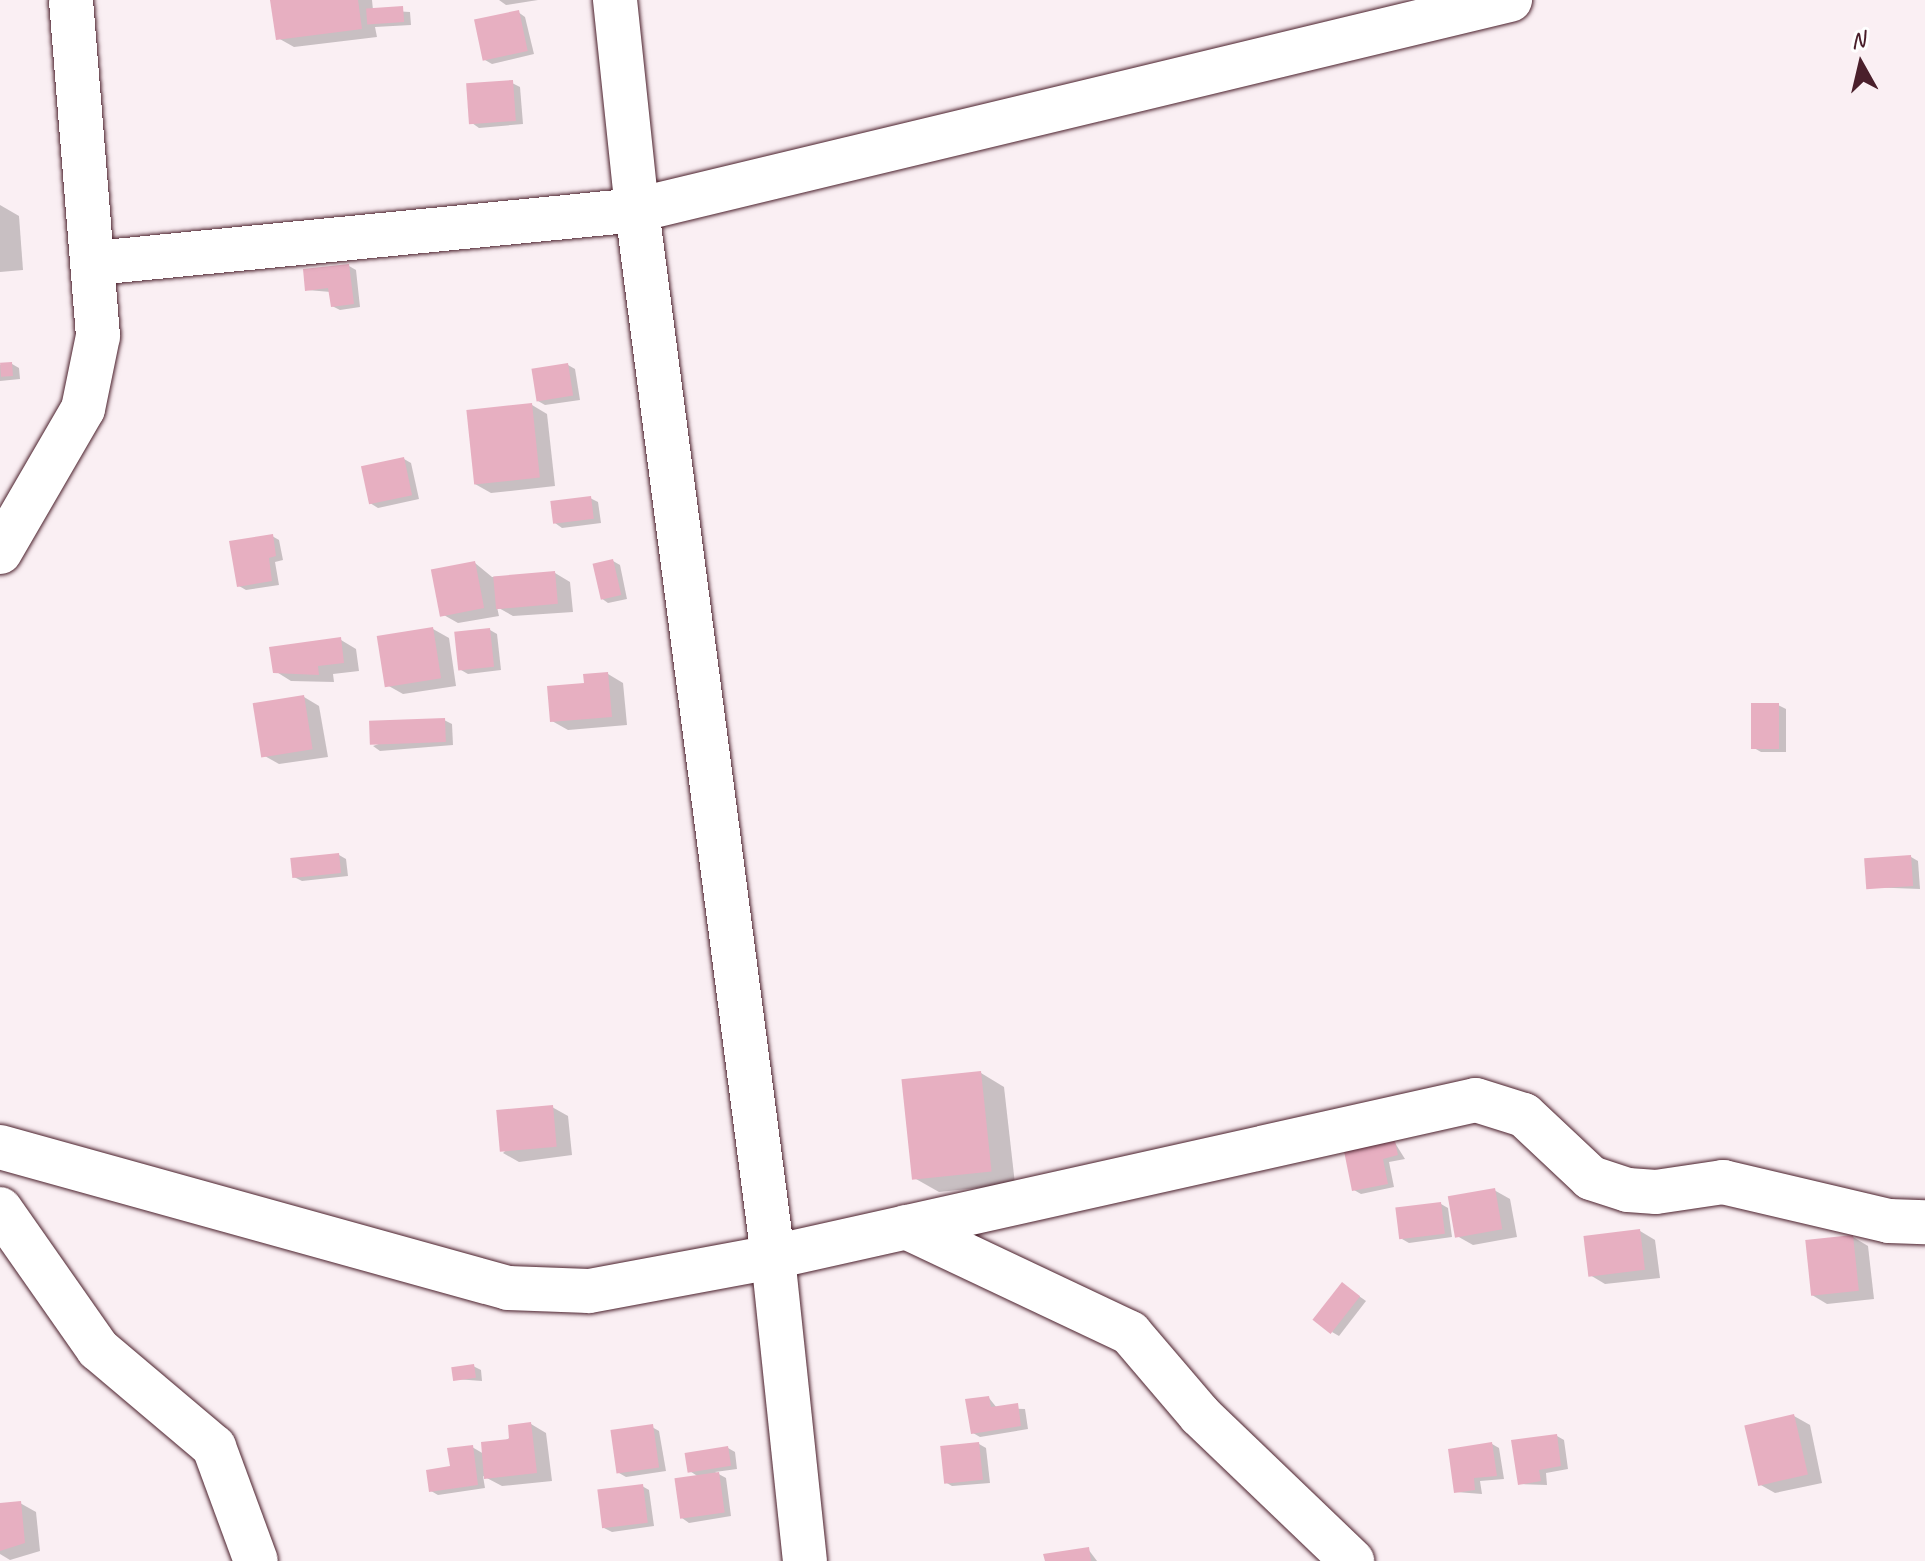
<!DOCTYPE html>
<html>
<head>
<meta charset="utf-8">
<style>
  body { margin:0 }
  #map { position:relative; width:1925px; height:1561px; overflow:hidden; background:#faeff3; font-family:Caveat,sans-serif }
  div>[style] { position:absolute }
  .shadow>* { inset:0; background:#0003 }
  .building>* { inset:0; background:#e7afc1; transform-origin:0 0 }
  .roads { filter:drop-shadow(0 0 2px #4a1f2b) drop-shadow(0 0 2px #4a1f2b) }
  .minor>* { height:44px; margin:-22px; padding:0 22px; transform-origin:22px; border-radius:22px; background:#fff }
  span { translate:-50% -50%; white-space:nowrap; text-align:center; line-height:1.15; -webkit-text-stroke:6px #fff; paint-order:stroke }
  .north { position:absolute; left:1821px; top:24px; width:80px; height:80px; -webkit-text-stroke:6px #fff; paint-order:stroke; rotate:352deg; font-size:22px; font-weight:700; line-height:32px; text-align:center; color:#4a1f2b }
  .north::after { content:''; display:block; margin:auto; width:28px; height:36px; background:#4a1f2b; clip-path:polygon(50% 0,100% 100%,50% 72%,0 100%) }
</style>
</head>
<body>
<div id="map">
  <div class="shadow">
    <div style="clip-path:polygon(283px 0,372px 0,373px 10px,410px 12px,411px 25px,375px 27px,377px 37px,294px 47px,278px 38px)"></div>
    <div style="clip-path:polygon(499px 0,538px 0,506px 5px)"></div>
    <div style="clip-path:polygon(518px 12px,525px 17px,534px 54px,492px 64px,485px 60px)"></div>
    <div style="clip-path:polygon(512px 83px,520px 87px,523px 124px,479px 128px,472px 123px)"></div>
    <div style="clip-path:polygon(0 205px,19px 216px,23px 270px,0 272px)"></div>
    <div style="clip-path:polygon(349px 266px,356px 270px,360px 307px,340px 310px,332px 306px,331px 292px,307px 290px)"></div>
    <div style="clip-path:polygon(12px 364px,19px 368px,20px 379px,0 381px,0 365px)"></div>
    <div style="clip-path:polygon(568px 365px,575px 369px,580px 400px,545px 405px,538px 401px)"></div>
    <div style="clip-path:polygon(532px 405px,547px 414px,555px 486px,491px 493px,475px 484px)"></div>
    <div style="clip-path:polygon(404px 459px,411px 463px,419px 499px,378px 508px,370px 503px)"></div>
    <div style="clip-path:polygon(590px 498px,598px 502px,601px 523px,562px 528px,555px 523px)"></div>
    <div style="clip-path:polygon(272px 536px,279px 540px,283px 560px,275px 562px,279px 585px,246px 590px,239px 586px)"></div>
    <div style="clip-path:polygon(613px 561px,620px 565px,627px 599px,608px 603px,601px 598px)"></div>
    <div style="clip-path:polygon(475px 563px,492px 577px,555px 573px,570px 582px,573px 612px,513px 616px,497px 607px,499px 616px,458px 623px,442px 614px)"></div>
    <div style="clip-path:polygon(433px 629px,449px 638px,456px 686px,403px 694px,387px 685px)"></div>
    <div style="clip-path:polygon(490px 630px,497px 634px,501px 670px,468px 674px,461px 670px)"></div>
    <div style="clip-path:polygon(341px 640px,356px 649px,359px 671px,333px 674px,334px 682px,291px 681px,275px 671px)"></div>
    <div style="clip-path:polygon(608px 674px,623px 683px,627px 725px,568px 730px,552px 721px,586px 685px)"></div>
    <div style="clip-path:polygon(304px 697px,319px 706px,328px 757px,279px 764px,263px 755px)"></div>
    <div style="clip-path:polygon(1778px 705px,1786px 709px,1786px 752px,1761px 752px,1754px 748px)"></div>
    <div style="clip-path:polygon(444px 720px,452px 724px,453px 745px,380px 751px,373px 746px)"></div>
    <div style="clip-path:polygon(339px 855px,346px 859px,348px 876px,302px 881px,294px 877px)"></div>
    <div style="clip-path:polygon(1911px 857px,1918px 861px,1920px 889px,1867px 887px)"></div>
    <div style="clip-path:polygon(981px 1073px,1004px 1087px,1015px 1184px,939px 1192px,916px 1179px)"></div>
    <div style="clip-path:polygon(552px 1107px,568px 1116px,572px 1155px,519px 1162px,503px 1153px)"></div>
    <div style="clip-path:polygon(1395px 1143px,1405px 1159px,1389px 1162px,1394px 1187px,1361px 1194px,1354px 1190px)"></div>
    <div style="clip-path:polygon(1494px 1190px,1510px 1199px,1517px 1237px,1473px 1245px,1457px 1236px)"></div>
    <div style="clip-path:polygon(1441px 1204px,1448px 1208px,1452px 1237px,1409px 1243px,1402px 1239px)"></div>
    <div style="clip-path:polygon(1640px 1231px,1655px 1240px,1660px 1278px,1605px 1284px,1590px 1275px)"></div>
    <div style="clip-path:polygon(1853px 1237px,1868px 1246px,1874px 1299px,1827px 1304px,1812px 1295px)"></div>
    <div style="clip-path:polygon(1349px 1289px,1366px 1301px,1339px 1336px,1332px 1332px)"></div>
    <div style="clip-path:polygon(473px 1366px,481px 1370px,482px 1381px,455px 1379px)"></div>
    <div style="clip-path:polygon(989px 1398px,997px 1408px,1025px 1409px,1028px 1429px,980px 1437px,973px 1433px)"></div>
    <div style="clip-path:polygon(1794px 1416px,1810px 1425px,1822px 1483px,1775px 1493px,1759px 1484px)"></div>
    <div style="clip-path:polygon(531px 1424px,546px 1433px,552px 1481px,502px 1486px,483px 1476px,485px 1488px,438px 1495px,431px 1491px,472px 1447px,484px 1454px)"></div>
    <div style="clip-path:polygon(652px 1427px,659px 1431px,666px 1471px,626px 1477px,619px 1473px)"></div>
    <div style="clip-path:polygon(1557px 1436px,1564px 1440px,1568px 1469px,1546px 1473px,1547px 1485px,1519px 1484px)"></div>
    <div style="clip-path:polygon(979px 1444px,986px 1448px,990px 1483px,952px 1486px,945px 1482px)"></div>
    <div style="clip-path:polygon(1492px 1444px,1499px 1448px,1504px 1479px,1480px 1481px,1482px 1494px,1456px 1492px)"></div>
    <div style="clip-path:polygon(728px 1448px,735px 1452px,737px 1469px,715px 1472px,726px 1478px,731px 1516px,689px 1523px,682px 1518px,699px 1477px,688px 1470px)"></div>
    <div style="clip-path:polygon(642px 1486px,649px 1490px,654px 1526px,612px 1532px,604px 1528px)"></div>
    <div style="clip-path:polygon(20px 1503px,36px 1512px,40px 1551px,10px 1560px,0 1554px,0 1505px)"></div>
    <div style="clip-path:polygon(1088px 1549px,1097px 1561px,1047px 1561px)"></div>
  </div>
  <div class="building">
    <div style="clip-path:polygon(270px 0,358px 0,362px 29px,276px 40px)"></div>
    <div style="left:403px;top:6px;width:16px;height:37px;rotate:86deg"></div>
    <div style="left:519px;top:10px;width:42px;height:46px;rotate:78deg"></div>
    <div style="left:513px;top:80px;width:41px;height:47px;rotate:86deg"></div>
    <div style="clip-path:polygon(349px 264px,354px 304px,331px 307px,328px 288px,305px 291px,303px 269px)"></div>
    <div style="left:12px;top:362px;width:14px;height:12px;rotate:86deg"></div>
    <div style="left:568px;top:363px;width:33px;height:37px;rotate:81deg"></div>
    <div style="left:532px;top:403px;width:75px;height:66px;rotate:84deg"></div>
    <div style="left:404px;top:457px;width:39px;height:44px;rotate:78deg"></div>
    <div style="left:591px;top:496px;width:23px;height:41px;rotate:83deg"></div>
    <div style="clip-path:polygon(273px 534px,276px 556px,269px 558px,272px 581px,237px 587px,229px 541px)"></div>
    <div style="left:613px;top:559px;width:37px;height:21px;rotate:77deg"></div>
    <div style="left:475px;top:561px;width:48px;height:45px;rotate:79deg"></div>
    <div style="left:555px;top:571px;width:33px;height:62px;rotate:85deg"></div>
    <div style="left:433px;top:627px;width:52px;height:57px;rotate:81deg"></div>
    <div style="left:490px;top:628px;width:39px;height:36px;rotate:84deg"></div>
    <div style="clip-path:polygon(341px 637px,344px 663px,318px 666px,319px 675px,273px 673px,269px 647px)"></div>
    <div style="clip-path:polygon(608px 672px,612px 717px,550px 722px,547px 686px,584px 683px,583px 674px)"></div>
    <div style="left:304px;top:695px;width:55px;height:52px;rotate:81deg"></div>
    <div style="left:1779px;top:703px;width:46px;height:28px;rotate:90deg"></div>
    <div style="left:445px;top:718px;width:24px;height:76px;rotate:88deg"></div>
    <div style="left:339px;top:853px;width:20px;height:49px;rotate:84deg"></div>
    <div style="left:1911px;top:855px;width:31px;height:47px;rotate:86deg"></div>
    <div style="left:981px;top:1071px;width:101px;height:80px;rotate:84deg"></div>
    <div style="left:553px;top:1105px;width:42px;height:57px;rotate:85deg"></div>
    <div style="clip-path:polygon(1395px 1141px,1398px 1155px,1383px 1159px,1388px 1184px,1352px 1191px,1344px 1151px)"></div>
    <div style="left:1495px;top:1188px;width:42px;height:48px;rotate:80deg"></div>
    <div style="left:1441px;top:1202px;width:32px;height:46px;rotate:83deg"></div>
    <div style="left:1640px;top:1229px;width:41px;height:57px;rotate:83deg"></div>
    <div style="left:1853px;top:1235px;width:56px;height:48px;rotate:84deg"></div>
    <div style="left:1342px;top:1282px;width:23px;height:48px;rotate:38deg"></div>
    <div style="left:474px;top:1364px;width:14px;height:23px;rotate:82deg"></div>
    <div style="clip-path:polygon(989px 1396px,991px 1407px,1018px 1403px,1021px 1426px,971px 1434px,965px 1399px)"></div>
    <div style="left:1794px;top:1414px;width:62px;height:51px;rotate:77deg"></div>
    <div style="clip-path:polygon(531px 1422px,537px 1473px,484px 1479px,481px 1442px,509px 1439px,508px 1425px)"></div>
    <div style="left:653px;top:1424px;width:44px;height:43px;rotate:82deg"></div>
    <div style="clip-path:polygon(1557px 1434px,1561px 1466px,1539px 1470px,1541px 1481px,1518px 1485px,1511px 1440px)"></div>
    <div style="left:979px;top:1442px;width:38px;height:39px;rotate:84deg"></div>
    <div style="clip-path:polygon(1492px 1442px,1497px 1476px,1474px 1478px,1475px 1490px,1454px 1493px,1448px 1449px)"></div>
    <div style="clip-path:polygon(473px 1445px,478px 1485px,429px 1492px,426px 1470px,450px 1466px,447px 1448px)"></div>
    <div style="left:728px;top:1446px;width:20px;height:44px;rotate:81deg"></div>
    <div style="left:719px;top:1472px;width:41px;height:45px;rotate:82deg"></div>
    <div style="left:643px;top:1484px;width:39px;height:46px;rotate:83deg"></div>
    <div style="clip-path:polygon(21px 1501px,25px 1543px,0 1551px,0 1503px)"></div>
    <div style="clip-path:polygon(1089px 1547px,1091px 1561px,1045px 1561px,1043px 1554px)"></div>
  </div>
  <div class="roads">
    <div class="minor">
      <div style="left:615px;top:0;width:211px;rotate:84deg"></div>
      <div style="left:637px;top:210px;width:898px;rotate:-13.53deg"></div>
      <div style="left:95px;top:263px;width:545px;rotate:-5.58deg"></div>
      <div style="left:637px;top:210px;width:1056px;rotate:82.6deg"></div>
      <div style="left:773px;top:1257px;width:306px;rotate:84deg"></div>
      <div style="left:0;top:552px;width:165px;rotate:-59.9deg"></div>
      <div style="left:83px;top:409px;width:75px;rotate:-78.4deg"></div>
      <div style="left:98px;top:336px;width:337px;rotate:-94.6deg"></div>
      <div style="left:0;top:1147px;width:527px;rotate:15.51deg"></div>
      <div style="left:508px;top:1288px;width:81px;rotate:2.1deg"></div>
      <div style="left:589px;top:1291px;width:187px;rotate:-10.5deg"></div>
      <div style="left:773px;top:1257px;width:720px;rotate:-12.59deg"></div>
      <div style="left:1476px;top:1100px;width:50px;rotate:17.4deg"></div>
      <div style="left:1524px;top:1115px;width:92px;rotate:43.2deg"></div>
      <div style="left:1591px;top:1178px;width:39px;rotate:18deg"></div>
      <div style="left:1628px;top:1190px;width:28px;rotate:4deg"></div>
      <div style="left:1656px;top:1192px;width:68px;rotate:-8.5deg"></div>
      <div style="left:1723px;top:1182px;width:171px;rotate:13.2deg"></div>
      <div style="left:1889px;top:1221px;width:36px;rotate:2deg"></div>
      <div style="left:0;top:1209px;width:171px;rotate:55deg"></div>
      <div style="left:98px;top:1349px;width:152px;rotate:40.2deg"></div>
      <div style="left:214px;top:1447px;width:121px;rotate:69.8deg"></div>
      <div style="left:906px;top:1227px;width:248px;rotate:25.3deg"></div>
      <div style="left:1130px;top:1333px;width:108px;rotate:49.5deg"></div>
      <div style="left:1200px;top:1415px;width:211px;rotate:43.8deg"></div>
    </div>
  </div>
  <div class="north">N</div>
</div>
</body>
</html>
